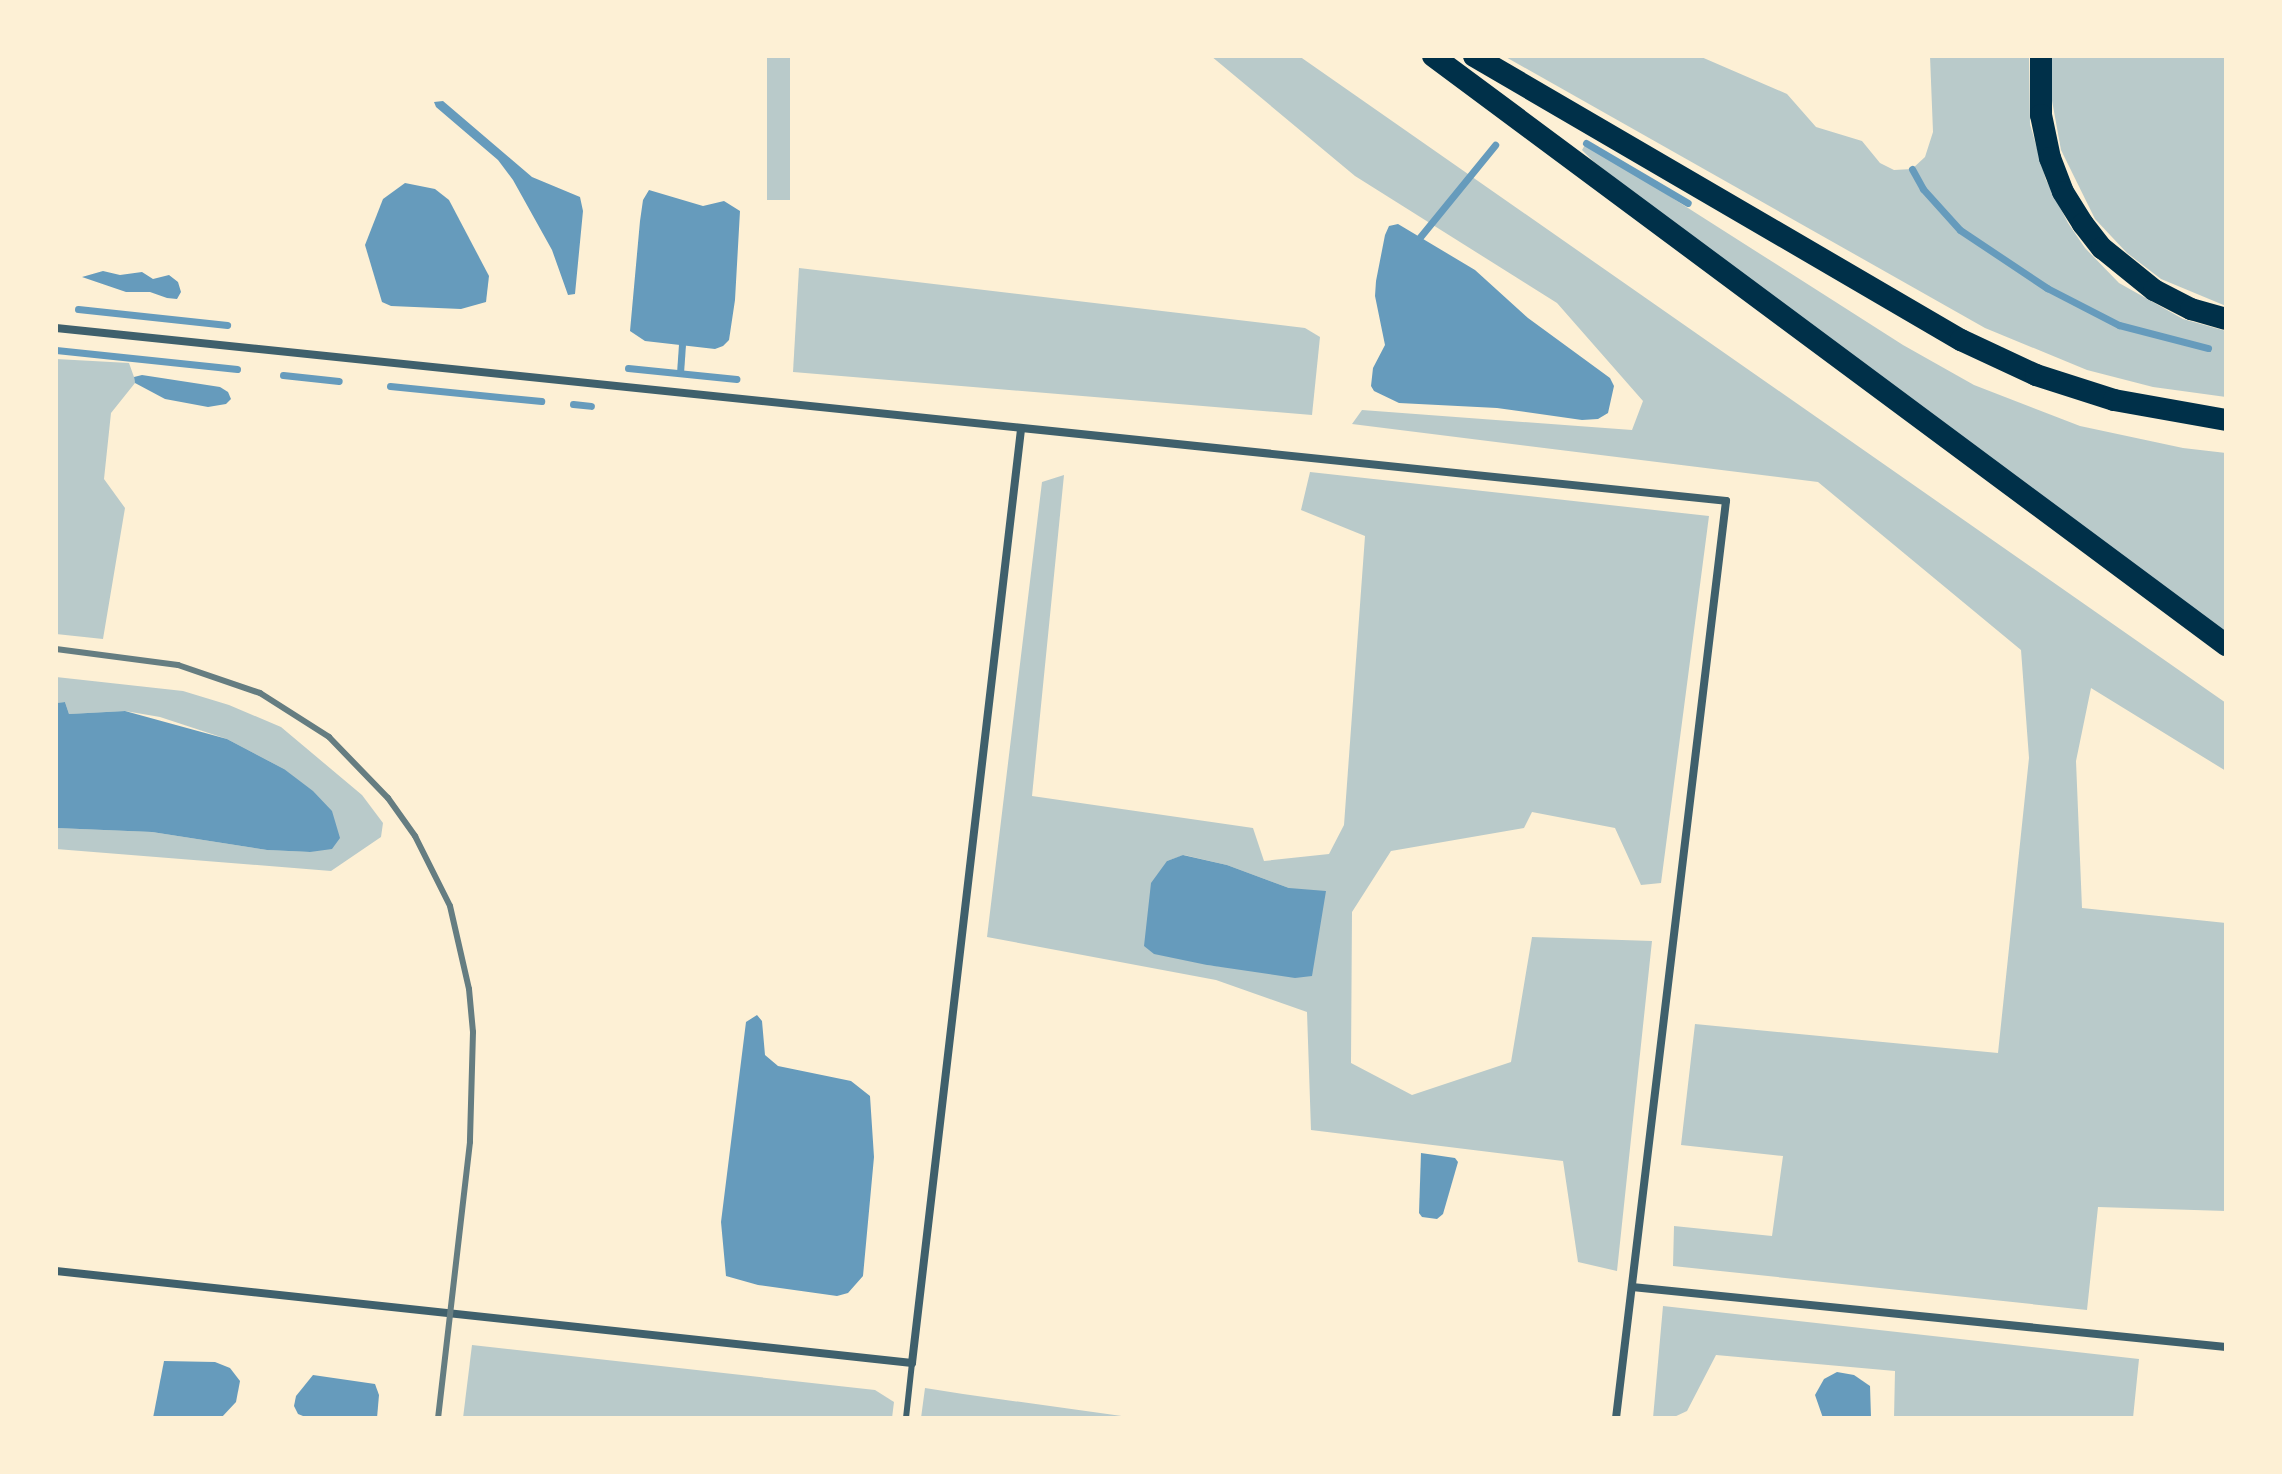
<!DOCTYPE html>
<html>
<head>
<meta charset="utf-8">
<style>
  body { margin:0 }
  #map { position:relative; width:2282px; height:1474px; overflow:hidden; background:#fdf0d5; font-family:"Golos Text",sans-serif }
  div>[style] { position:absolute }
  .green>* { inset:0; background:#b9caca; transform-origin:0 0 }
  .water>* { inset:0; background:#669bbc }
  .stream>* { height:7px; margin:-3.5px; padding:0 3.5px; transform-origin:3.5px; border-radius:3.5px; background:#669bbc }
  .service>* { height:6px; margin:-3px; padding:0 3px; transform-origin:3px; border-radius:3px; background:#3f606c }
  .minor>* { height:8px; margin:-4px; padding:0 4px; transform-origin:4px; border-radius:4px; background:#3f606c }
  .motorway>* { height:22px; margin:-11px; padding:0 11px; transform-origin:11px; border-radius:11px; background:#003049 }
  .rail>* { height:6px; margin:-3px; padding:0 3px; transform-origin:3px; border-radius:3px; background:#657d81 }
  span { translate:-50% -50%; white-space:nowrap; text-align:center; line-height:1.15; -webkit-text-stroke:6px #fdf0d5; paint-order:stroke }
  .frame { position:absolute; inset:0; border:58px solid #fdf0d5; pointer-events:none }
</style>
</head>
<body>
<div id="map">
  <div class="green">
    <div style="left:767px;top:56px;width:23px;height:144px"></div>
    <div style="clip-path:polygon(1211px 56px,1299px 56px,2226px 703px,2226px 771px,2091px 688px,2076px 761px,2082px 908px,2226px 923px,2226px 1211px,2098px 1207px,2087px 1310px,1673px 1266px,1674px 1226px,1772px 1236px,1783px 1156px,1681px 1145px,1695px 1024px,1998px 1053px,2029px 758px,2021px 650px,1818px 482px,1352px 424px,1362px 410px,1632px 430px,1643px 401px,1557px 303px,1355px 176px)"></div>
    <div style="clip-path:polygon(1504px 56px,1699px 56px,1787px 94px,1816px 127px,1862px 141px,1880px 163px,1894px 170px,1912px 169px,1925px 157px,1933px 132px,1930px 56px,2029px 56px,2030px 124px,2046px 180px,2068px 223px,2085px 248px,2119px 283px,2183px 319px,2226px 331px,2226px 397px,2153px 387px,2087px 370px,1985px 328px)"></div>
    <div style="clip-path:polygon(2052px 56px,2226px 56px,2226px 306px,2161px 279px,2127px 253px,2095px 219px,2061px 150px,2051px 95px)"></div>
    <div style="clip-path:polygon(1586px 143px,1903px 345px,1974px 385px,2080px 426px,2183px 448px,2226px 453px,2226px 638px,1664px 217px,1593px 161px,1582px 150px)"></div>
    <div style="clip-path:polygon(799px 268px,1305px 328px,1320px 337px,1312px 415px,793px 372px)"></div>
    <div style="clip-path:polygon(56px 359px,129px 363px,134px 377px,135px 383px,111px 413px,104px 479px,125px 508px,103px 639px,56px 634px)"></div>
    <div style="clip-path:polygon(evenodd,1310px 472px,1709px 516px,1661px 883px,1641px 885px,1615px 828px,1532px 812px,1524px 828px,1391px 851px,1352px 912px,1351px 1063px,1412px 1095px,1511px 1062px,1532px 937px,1652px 941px,1617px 1271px,1578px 1262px,1563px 1161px,1311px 1130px,1307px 1012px,1216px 980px,987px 937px,1042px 482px,1064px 475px,1032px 796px,1253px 828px,1264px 861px,1329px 854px,1344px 825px,1365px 536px,1301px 510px,1310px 472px,1184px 855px,1227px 865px,1289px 888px,1244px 969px,1207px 965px,1167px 861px,1184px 855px)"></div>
    <div style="clip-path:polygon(56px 677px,183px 691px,229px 705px,281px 727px,362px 795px,383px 823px,381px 837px,331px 871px,56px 849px,56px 828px,152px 832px,267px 850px,310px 852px,284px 769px,227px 739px,160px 717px,125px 711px,69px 714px,65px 702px,56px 703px)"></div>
    <div style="clip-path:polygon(1663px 1306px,2139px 1359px,2133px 1418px,1894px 1418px,1895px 1371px,1716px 1355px,1687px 1411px,1672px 1418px,1653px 1418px)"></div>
    <div style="clip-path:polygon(472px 1345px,875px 1390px,894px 1402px,892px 1418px,463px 1418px)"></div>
    <div style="clip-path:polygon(925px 1388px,963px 1394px,1136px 1418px,921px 1418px)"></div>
  </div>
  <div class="water">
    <div style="clip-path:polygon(443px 101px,532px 177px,580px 197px,583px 211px,575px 294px,568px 295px,552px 250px,513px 180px,498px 160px,436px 107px,434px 102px)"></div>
    <div style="clip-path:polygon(405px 183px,435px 189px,449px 200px,489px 276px,486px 302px,461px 309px,391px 306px,382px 302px,365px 245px,383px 199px)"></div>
    <div style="clip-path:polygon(649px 190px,703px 206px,724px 201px,740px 211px,735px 300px,729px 340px,723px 346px,715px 349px,645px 341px,630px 331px,640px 221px,643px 200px)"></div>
    <div style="clip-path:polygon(1398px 224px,1475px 270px,1528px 318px,1610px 378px,1614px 386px,1608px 413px,1598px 419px,1582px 420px,1497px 408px,1399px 403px,1374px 391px,1371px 386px,1373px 368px,1385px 345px,1375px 296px,1376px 281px,1385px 235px,1389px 226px)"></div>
    <div style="clip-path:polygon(103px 271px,120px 275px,142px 272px,153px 279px,169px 275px,178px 282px,181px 292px,177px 299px,167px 298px,150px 292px,126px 292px,82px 277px)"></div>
    <div style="clip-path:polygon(142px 375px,220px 387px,228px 392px,231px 399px,226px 404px,208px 407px,165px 399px,135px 383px,134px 377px)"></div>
    <div style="clip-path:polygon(65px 702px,69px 714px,125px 711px,227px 739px,284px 769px,313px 791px,332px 811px,340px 838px,332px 849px,310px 852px,267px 850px,152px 832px,56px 828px,56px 703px)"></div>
    <div style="clip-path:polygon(1183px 855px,1227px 865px,1289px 888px,1326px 891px,1312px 976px,1295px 978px,1207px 965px,1154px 954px,1144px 946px,1151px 883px,1167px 861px)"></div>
    <div style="clip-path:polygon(757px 1015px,762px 1021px,765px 1055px,778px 1066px,851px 1081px,870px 1096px,874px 1157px,863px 1276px,848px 1293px,837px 1296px,758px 1285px,726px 1276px,721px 1222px,746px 1022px)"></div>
    <div style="clip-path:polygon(1421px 1153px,1455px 1158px,1458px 1162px,1443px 1214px,1437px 1219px,1422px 1217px,1419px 1213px)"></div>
    <div style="clip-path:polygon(164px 1361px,215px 1362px,230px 1368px,240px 1381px,236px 1402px,221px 1418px,153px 1418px)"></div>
    <div style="clip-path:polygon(1837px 1372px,1854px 1375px,1870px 1386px,1871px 1418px,1823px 1418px,1815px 1395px,1824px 1379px)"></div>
    <div style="clip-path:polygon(313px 1375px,375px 1384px,379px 1395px,377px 1418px,308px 1418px,298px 1414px,294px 1406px,296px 1396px)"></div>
  </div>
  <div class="stream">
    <div style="left:1586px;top:143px;width:118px;rotate:30.5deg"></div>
    <div style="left:1912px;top:169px;width:23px;rotate:61deg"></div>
    <div style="left:1923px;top:189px;width:55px;rotate:47.9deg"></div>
    <div style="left:1960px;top:230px;width:105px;rotate:33.7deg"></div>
    <div style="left:2047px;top:288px;width:81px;rotate:27.2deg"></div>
    <div style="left:2119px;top:325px;width:92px;rotate:14.5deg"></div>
    <div style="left:1420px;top:237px;width:119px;rotate:-50.8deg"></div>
    <div style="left:78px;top:309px;width:150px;rotate:6.1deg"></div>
    <div style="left:56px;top:350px;width:182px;rotate:6deg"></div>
    <div style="left:628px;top:368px;width:109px;rotate:5.8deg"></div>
    <div style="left:680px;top:373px;width:28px;rotate:-86deg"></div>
    <div style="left:283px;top:375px;width:56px;rotate:6.1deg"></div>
    <div style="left:390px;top:386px;width:152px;rotate:5.7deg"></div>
    <div style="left:573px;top:404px;width:18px;rotate:6deg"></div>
  </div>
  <div class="service">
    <div style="left:906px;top:1418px;width:55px;rotate:-83.8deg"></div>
  </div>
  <div class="minor">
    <div style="left:56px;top:328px;width:1679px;rotate:5.91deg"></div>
    <div style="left:1726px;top:501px;width:924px;rotate:96.84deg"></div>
    <div style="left:56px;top:1271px;width:861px;rotate:6.13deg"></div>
    <div style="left:912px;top:1363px;width:939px;rotate:-83.34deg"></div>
    <div style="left:1632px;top:1287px;width:597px;rotate:5.77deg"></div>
  </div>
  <div class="motorway">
    <div style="left:1433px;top:56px;width:988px;rotate:36.6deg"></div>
    <div style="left:1474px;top:56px;width:564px;rotate:30.25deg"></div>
    <div style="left:1961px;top:340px;width:83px;rotate:25deg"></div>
    <div style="left:2036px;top:375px;width:82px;rotate:17.8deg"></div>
    <div style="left:2114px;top:400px;width:114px;rotate:10.1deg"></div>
    <div style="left:2041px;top:56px;width:59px;rotate:90deg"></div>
    <div style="left:2041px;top:115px;width:44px;rotate:78.2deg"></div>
    <div style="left:2050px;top:158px;width:36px;rotate:69deg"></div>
    <div style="left:2063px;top:192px;width:38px;rotate:58deg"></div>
    <div style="left:2083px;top:224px;width:31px;rotate:52deg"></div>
    <div style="left:2102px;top:248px;width:67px;rotate:38.9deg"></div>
    <div style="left:2154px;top:290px;width:42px;rotate:27.2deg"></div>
    <div style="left:2191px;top:309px;width:36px;rotate:16deg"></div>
  </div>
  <div class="rail">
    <div style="left:56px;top:649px;width:123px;rotate:7.5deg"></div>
    <div style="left:178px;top:665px;width:87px;rotate:18.9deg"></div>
    <div style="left:260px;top:693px;width:82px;rotate:32.5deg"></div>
    <div style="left:329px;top:737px;width:85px;rotate:46deg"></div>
    <div style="left:388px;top:798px;width:47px;rotate:54.6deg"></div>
    <div style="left:415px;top:836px;width:78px;rotate:63.4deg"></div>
    <div style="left:450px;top:906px;width:85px;rotate:77.1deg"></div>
    <div style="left:469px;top:989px;width:43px;rotate:84.7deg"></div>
    <div style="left:473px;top:1032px;width:110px;rotate:91.6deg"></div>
    <div style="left:470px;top:1142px;width:278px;rotate:96.6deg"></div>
  </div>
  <div class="frame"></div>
</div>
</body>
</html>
